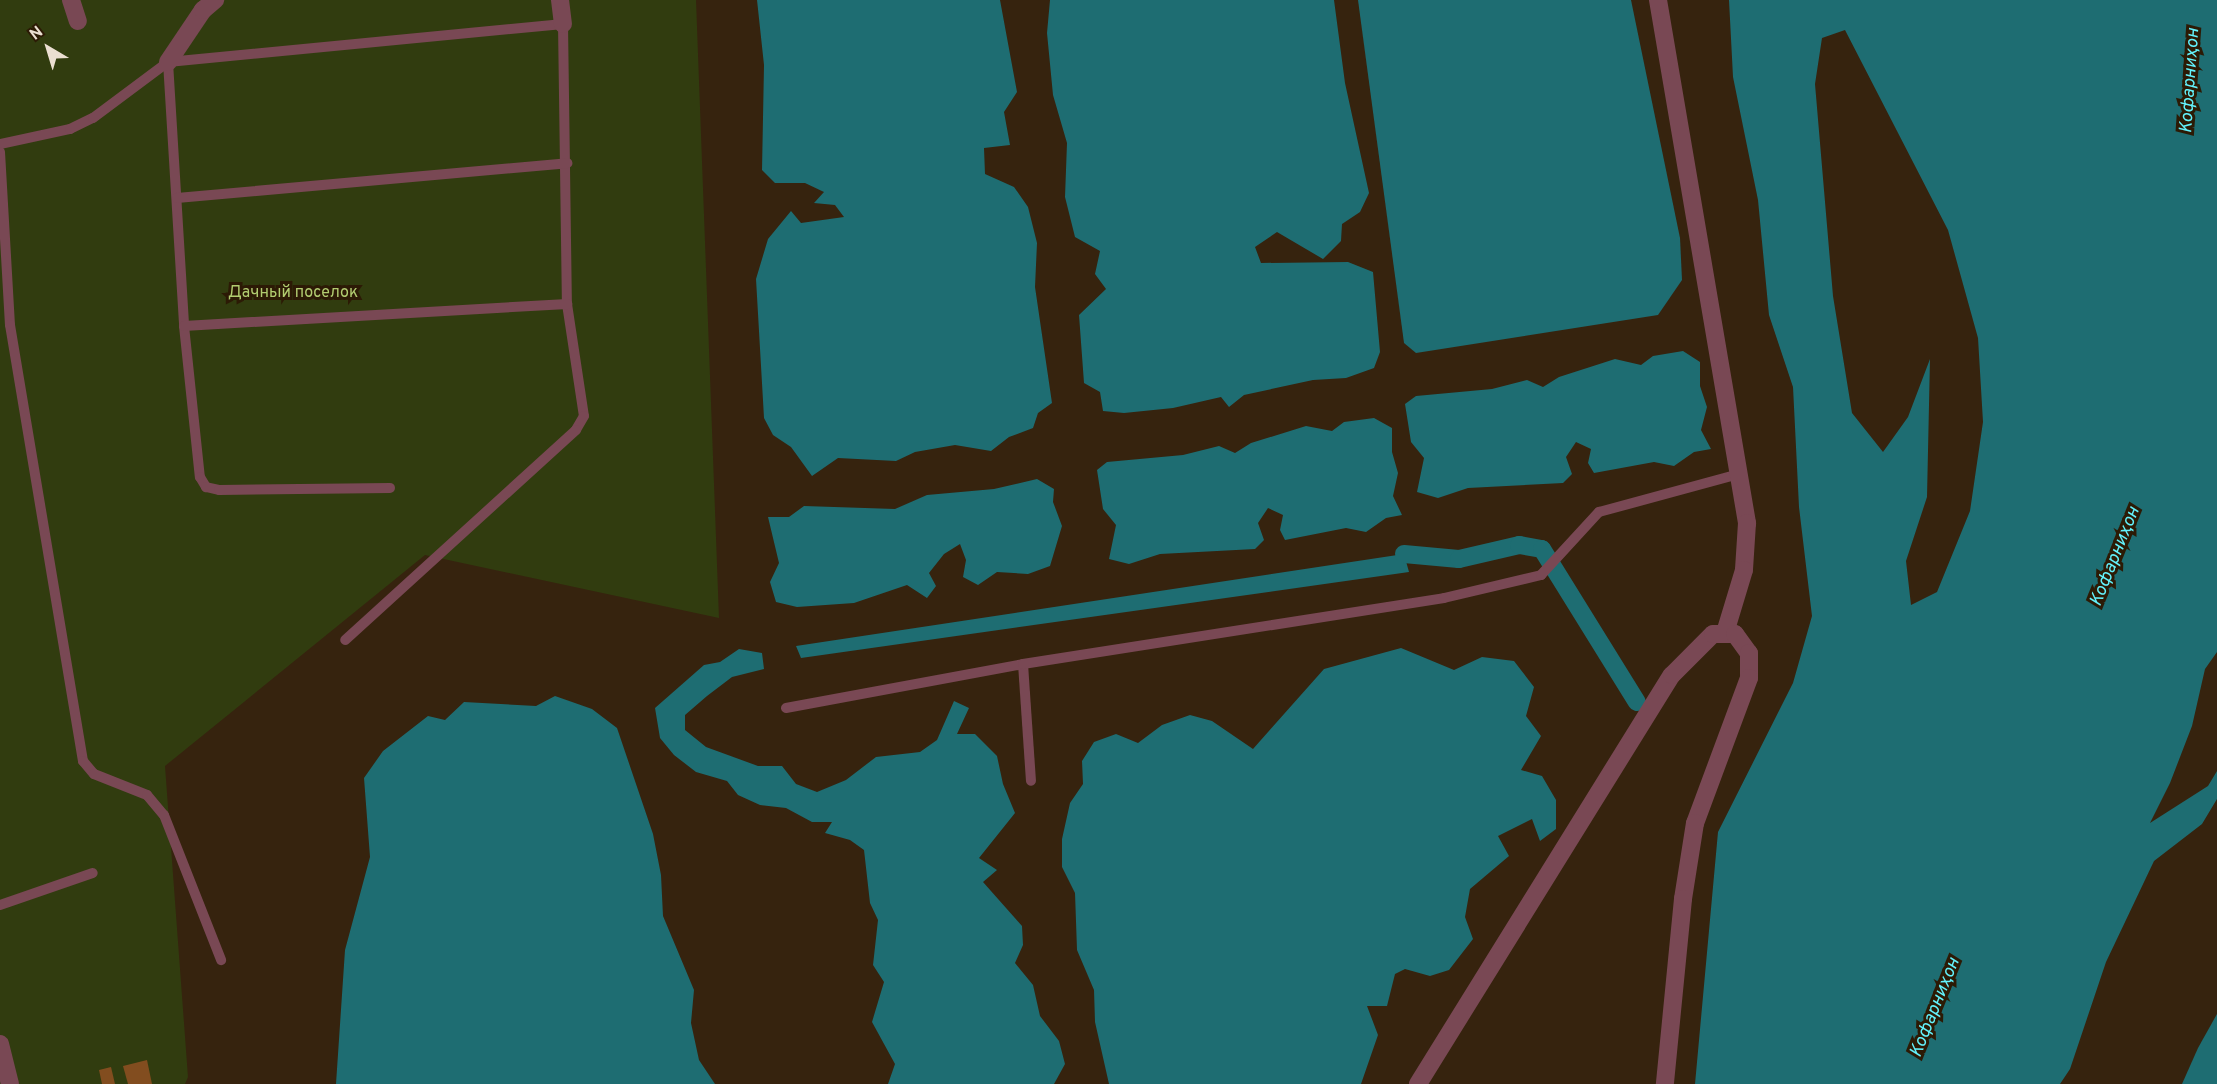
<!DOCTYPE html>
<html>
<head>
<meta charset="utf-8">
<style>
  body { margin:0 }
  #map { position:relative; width:2217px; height:1084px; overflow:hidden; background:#36230e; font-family:Overpass,sans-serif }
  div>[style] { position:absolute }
  .green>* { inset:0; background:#313c0f }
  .water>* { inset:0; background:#1e6d72 }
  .canal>* { height:18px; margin:-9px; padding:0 9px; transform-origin:9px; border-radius:9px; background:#1e6d72 }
  .building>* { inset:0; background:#824d1f }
  .lane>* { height:10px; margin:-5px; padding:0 5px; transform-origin:5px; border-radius:5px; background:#794854 }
  .street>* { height:18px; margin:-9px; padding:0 9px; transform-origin:9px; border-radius:9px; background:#794854 }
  span { translate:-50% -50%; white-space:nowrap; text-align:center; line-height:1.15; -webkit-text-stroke:6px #2c1a05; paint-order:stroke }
  .park-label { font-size:16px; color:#b1cc70 }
  .water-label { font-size:18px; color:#63f2fc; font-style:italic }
  .north { position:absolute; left:18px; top:18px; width:60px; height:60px; -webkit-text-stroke:4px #2c1a05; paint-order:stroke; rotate:322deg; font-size:16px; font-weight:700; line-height:24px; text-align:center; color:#ebdfd2 }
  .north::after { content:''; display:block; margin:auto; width:21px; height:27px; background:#ebdfd2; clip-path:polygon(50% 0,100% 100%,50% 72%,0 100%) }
</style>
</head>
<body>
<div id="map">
  <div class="green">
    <div style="clip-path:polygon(0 0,696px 0,719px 618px,425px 555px,165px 766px,188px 1077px,185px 1084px,0 1084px)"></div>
  </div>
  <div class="water">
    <div style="clip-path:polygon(757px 0,1000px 0,1017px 92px,1004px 112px,1010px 145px,984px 148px,985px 174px,1014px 187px,1028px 207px,1037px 243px,1035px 287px,1052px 403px,1038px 413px,1033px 428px,1009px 437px,991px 451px,955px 445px,915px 452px,896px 461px,838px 458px,812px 476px,791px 447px,773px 435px,764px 418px,756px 279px,768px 239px,791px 211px,801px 223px,844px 217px,835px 205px,814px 203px,824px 192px,805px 183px,775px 183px,762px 170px,764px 65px)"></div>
    <div style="clip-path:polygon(1050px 0,1334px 0,1345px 83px,1369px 193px,1360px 212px,1342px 224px,1341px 241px,1323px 259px,1277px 232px,1255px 247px,1261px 263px,1348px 262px,1373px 272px,1380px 352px,1374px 368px,1346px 378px,1313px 380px,1244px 395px,1229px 407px,1221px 397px,1173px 408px,1124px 413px,1103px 411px,1100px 392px,1084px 383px,1079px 315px,1106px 289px,1095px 274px,1100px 251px,1075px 237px,1065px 197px,1067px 143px,1053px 95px,1047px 33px)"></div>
    <div style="clip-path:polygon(1358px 0,1631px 0,1680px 238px,1682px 280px,1658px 315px,1416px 353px,1404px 343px)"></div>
    <div style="clip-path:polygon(evenodd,1729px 0,2217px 0,2217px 652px,2205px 669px,2192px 726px,2170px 783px,2150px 823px,2208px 786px,2217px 771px,2217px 799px,2202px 824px,2154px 861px,2106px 962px,2070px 1069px,2060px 1084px,1695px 1084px,1718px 832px,1793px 683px,1812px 616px,1799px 507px,1793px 387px,1769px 315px,1758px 200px,1733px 77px,1729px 0,1845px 30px,1948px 230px,1978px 338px,1983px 422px,1970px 511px,1937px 592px,1911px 605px,1906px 561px,1927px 497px,1930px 359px,1908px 417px,1883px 452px,1852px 413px,1833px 296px,1815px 84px,1822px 38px,1845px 30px)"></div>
    <div style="clip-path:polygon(1683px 351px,1700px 362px,1700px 386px,1707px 407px,1701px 430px,1711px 449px,1694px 452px,1674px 466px,1654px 462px,1594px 473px,1588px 463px,1591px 449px,1576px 442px,1566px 457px,1572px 474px,1563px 483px,1468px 488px,1438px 498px,1417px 492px,1424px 458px,1411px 442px,1405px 404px,1416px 396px,1492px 389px,1527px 380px,1543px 387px,1559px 377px,1615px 359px,1641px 365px,1653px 356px)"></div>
    <div style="clip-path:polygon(1374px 418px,1392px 428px,1392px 452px,1398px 473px,1393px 496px,1402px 515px,1386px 518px,1366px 532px,1346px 528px,1285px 540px,1280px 530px,1283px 515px,1268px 508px,1258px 523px,1264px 540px,1255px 549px,1160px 554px,1129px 564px,1109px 559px,1116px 525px,1103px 509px,1097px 470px,1107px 462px,1183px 455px,1219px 446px,1235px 453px,1251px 443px,1306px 426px,1332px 431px,1344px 422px)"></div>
    <div style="clip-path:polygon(1037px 479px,1054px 489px,1053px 502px,1062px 526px,1050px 566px,1028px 574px,997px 572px,978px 585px,963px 577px,966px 560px,960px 544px,944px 554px,929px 573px,936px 586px,927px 598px,907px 585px,854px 603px,797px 607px,776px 602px,770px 582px,779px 563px,768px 517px,789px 517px,804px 506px,895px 509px,927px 495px,994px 489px)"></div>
    <div style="clip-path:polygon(1404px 554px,1409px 572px,801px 658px,796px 646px)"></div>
    <div style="clip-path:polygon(1401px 648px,1454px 670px,1482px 657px,1514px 661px,1534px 687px,1526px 716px,1541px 736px,1521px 770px,1542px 776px,1556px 800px,1556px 829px,1540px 841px,1532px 819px,1498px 836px,1509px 856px,1470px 889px,1465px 917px,1473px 939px,1449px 970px,1430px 976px,1405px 969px,1395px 974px,1387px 1006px,1367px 1006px,1378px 1035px,1361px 1084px,1109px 1084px,1095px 1022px,1094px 990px,1077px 950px,1075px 893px,1062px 867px,1062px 839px,1070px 803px,1083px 784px,1082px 761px,1094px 742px,1116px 734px,1138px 743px,1162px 725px,1190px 715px,1212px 721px,1253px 749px,1324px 669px)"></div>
    <div style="clip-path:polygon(739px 649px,762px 653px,764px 669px,732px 677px,707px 696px,685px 715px,685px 730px,706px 747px,758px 766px,782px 766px,796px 784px,817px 792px,846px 780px,876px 757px,920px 752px,937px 740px,954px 701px,969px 708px,957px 734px,975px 734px,997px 756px,1003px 784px,1015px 813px,979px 858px,997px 870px,983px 882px,1022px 926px,1023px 945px,1015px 963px,1033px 985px,1040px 1016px,1059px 1041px,1065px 1064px,1054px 1084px,888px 1084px,895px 1064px,872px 1022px,884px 982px,873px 965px,878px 920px,870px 903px,864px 850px,850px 840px,825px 833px,832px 822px,812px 822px,786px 808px,760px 805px,738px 795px,727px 781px,696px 772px,674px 755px,660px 738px,655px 708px,704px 665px,720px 662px)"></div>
    <div style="clip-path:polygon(555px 696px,592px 709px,617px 728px,653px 834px,661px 875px,663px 916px,694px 990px,691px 1023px,699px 1060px,715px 1084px,336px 1084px,345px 950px,370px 857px,364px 778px,383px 751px,428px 716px,445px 720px,464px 702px,536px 706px)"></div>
    <div style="clip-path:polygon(2217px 1014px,2217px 1084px,2182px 1084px,2198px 1048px)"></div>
  </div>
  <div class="canal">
    <div style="left:1404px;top:554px;width:55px;rotate:5.2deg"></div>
    <div style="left:1459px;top:559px;width:62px;rotate:-13.1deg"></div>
    <div style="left:1519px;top:545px;width:23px;rotate:10deg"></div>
    <div style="left:1542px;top:549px;width:180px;rotate:58.2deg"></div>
  </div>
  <div class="building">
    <div style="clip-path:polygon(147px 1060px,152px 1084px,128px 1084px,123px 1066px)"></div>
    <div style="clip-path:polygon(111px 1067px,115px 1084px,102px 1084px,99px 1070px)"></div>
  </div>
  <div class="lane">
    <div style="left:168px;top:62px;width:264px;rotate:86.5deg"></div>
    <div style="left:184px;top:326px;width:152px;rotate:84deg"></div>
    <div style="left:200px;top:477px;width:12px;rotate:59deg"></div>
    <div style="left:206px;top:487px;width:13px;rotate:13deg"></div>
    <div style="left:219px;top:490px;width:171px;rotate:-0.7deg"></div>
    <div style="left:0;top:144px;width:72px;rotate:-12.1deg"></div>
    <div style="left:70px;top:129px;width:25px;rotate:-26deg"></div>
    <div style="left:93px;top:118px;width:94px;rotate:-36.7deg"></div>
    <div style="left:168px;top:62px;width:397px;rotate:-5.5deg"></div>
    <div style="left:563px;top:24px;width:280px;rotate:89.2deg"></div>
    <div style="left:567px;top:304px;width:113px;rotate:81.4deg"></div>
    <div style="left:584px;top:416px;width:16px;rotate:120deg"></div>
    <div style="left:576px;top:430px;width:312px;rotate:137.7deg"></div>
    <div style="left:0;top:152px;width:173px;rotate:86.7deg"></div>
    <div style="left:10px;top:325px;width:442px;rotate:80.5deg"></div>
    <div style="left:83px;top:761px;width:17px;rotate:50deg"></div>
    <div style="left:94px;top:774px;width:57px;rotate:21.6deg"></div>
    <div style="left:147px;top:795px;width:26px;rotate:50deg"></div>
    <div style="left:164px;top:815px;width:156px;rotate:68.5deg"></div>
    <div style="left:177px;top:198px;width:392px;rotate:-5.1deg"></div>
    <div style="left:184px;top:326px;width:384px;rotate:-3.3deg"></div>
    <div style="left:1023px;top:664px;width:117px;rotate:86.1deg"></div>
    <div style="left:786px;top:708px;width:241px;rotate:-10.5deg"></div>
    <div style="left:1023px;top:664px;width:426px;rotate:-8.9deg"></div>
    <div style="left:1444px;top:598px;width:100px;rotate:-13.3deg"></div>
    <div style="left:1541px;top:575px;width:86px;rotate:-47.4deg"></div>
    <div style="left:1599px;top:512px;width:145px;rotate:-15.2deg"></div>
    <div style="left:0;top:905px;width:98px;rotate:-19deg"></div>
  </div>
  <div class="street">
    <div style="left:71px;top:0;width:22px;rotate:72deg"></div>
    <div style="left:560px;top:0;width:24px;rotate:83deg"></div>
    <div style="left:1658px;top:0;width:531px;rotate:80.34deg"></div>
    <div style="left:1747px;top:523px;width:47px;rotate:93.7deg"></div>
    <div style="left:1744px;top:570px;width:66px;rotate:106.8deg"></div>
    <div style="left:168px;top:62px;width:63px;rotate:-56.1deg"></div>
    <div style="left:203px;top:10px;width:16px;rotate:-40deg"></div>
    <div style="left:0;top:1044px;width:41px;rotate:76deg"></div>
    <div style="left:1418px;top:1084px;width:481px;rotate:-58.2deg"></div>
    <div style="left:1672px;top:675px;width:58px;rotate:-45deg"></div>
    <div style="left:1713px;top:634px;width:22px"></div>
    <div style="left:1735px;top:634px;width:24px;rotate:54deg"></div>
    <div style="left:1749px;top:653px;width:25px;rotate:90deg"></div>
    <div style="left:1749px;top:678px;width:155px;rotate:110.4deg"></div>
    <div style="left:1695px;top:823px;width:77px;rotate:99deg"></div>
    <div style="left:1683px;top:899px;width:186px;rotate:95.6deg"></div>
  </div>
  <div class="park-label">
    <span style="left:293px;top:293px">Дачный поселок</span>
  </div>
  <div class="water-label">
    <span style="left:2191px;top:81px;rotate:-86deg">Кофарниҳон</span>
    <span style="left:2116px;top:557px;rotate:-68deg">Кофарниҳон</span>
    <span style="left:1936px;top:1008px;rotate:-68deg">Кофарниҳон</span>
  </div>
  <div class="north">N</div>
</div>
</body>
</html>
